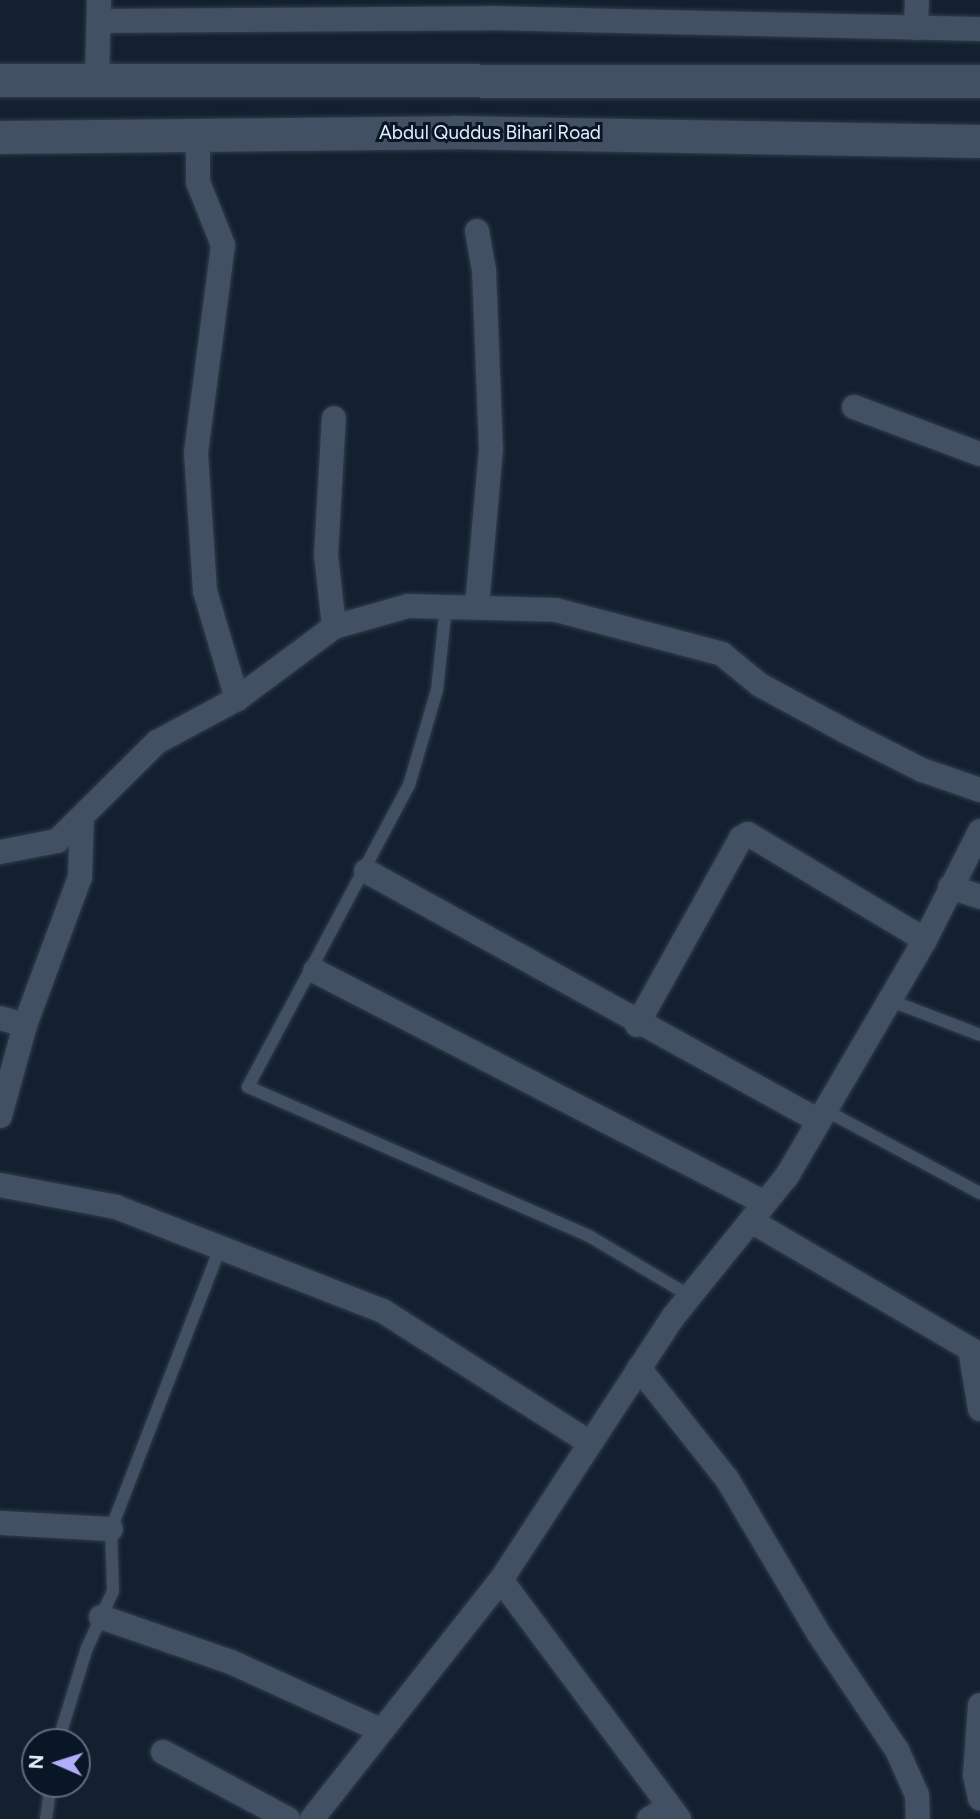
<!DOCTYPE html>
<html>
<head>
<meta charset="utf-8">
<style>
  body { margin:0 }
  #map { position:relative; width:980px; height:1819px; overflow:hidden; background:#122030; font-family:Figtree,sans-serif }
  div>[style] { position:absolute }
  .roads { filter:drop-shadow(0 0 2px #333b4a) drop-shadow(0 0 2px #333b4a) }
  .lane>* { height:12px; margin:-6px; padding:0 6px; transform-origin:6px; border-radius:6px; background:#415063 }
  .street>* { height:24px; margin:-12px; padding:0 12px; transform-origin:12px; border-radius:12px; background:#415063 }
  .secondary>* { height:33px; margin:-16.5px; padding:0 16.5px; transform-origin:16.5px; border-radius:16.5px; background:#415063 }
  span { translate:-50% -50%; white-space:nowrap; text-align:center; line-height:1.15; -webkit-text-stroke:6px #091626; paint-order:stroke }
  .street-label { font-size:19px; color:#e4edf9 }
  .north { position:absolute; left:21px; top:1728px; width:70px; height:70px; box-sizing:border-box; background:#091626; border:2px solid #616c7a; border-radius:50%; rotate:273deg; font-size:19px; font-weight:700; line-height:28px; text-align:center; color:#e4edf9 }
  .north::after { content:''; display:block; margin:auto; width:24px; height:32px; background:#b1adfa; clip-path:polygon(50% 0,100% 100%,50% 72%,0 100%) }
</style>
</head>
<body>
<div id="map">
  <div class="roads">
    <div class="lane">
      <div style="left:446px;top:606px;width:84px;rotate:96.1deg"></div>
      <div style="left:437px;top:690px;width:99px;rotate:106.4deg"></div>
      <div style="left:409px;top:785px;width:342px;rotate:118.1deg"></div>
      <div style="left:248px;top:1087px;width:372px;rotate:23.6deg"></div>
      <div style="left:589px;top:1236px;width:117px;rotate:30.7deg"></div>
      <div style="left:889px;top:1000px;width:97px;rotate:21deg"></div>
      <div style="left:825px;top:1110px;width:176px;rotate:28.2deg"></div>
      <div style="left:58px;top:1742px;width:98px;rotate:-72.9deg"></div>
      <div style="left:87px;top:1648px;width:63px;rotate:-65.5deg"></div>
      <div style="left:113px;top:1591px;width:62px;rotate:-91.8deg"></div>
      <div style="left:111px;top:1529px;width:305px;rotate:-68.8deg"></div>
      <div style="left:46px;top:1819px;width:35px;rotate:-82deg"></div>
    </div>
    <div class="street">
      <div style="left:99px;top:21px;width:392px;rotate:-0.4deg"></div>
      <div style="left:491px;top:18px;width:489px;rotate:1.3deg"></div>
      <div style="left:916px;top:28px;width:28px;rotate:-88deg"></div>
      <div style="left:97px;top:80px;width:80px;rotate:-88.6deg"></div>
      <div style="left:198px;top:134px;width:48px;rotate:90deg"></div>
      <div style="left:198px;top:182px;width:68px;rotate:68.4deg"></div>
      <div style="left:223px;top:245px;width:209px;rotate:97.4deg"></div>
      <div style="left:196px;top:452px;width:139px;rotate:86.3deg"></div>
      <div style="left:205px;top:591px;width:113px;rotate:73.5deg"></div>
      <div style="left:477px;top:231px;width:39px;rotate:80deg"></div>
      <div style="left:484px;top:269px;width:180px;rotate:87.8deg"></div>
      <div style="left:491px;top:449px;width:157px;rotate:95.1deg"></div>
      <div style="left:854px;top:407px;width:134px;rotate:20.5deg"></div>
      <div style="left:334px;top:627px;width:72px;rotate:-96.3deg"></div>
      <div style="left:326px;top:555px;width:137px;rotate:-86.7deg"></div>
      <div style="left:0;top:852px;width:58px;rotate:-10.9deg"></div>
      <div style="left:57px;top:841px;width:141px;rotate:-44.7deg"></div>
      <div style="left:157px;top:742px;width:91px;rotate:-28.3deg"></div>
      <div style="left:237px;top:699px;width:121px;rotate:-36.6deg"></div>
      <div style="left:334px;top:627px;width:77px;rotate:-15.8deg"></div>
      <div style="left:408px;top:606px;width:148px;rotate:1.5deg"></div>
      <div style="left:556px;top:610px;width:172px;rotate:14.8deg"></div>
      <div style="left:722px;top:654px;width:49px;rotate:39.2deg"></div>
      <div style="left:760px;top:685px;width:97px;rotate:28.4deg"></div>
      <div style="left:845px;top:731px;width:86px;rotate:26.9deg"></div>
      <div style="left:922px;top:770px;width:61px;rotate:19deg"></div>
      <div style="left:366px;top:871px;width:517px;rotate:28.89deg"></div>
      <div style="left:950px;top:887px;width:32px;rotate:18deg"></div>
      <div style="left:315px;top:971px;width:506px;rotate:27.27deg"></div>
      <div style="left:0;top:1018px;width:26px;rotate:16deg"></div>
      <div style="left:637px;top:1025px;width:214px;rotate:-60.9deg"></div>
      <div style="left:741px;top:838px;width:8px;rotate:-30deg"></div>
      <div style="left:748px;top:834px;width:206px;rotate:30.9deg"></div>
      <div style="left:0;top:1116px;width:94px;rotate:-74.6deg"></div>
      <div style="left:25px;top:1025px;width:158px;rotate:-69.6deg"></div>
      <div style="left:80px;top:877px;width:60px;rotate:-88.1deg"></div>
      <div style="left:0;top:1185px;width:118px;rotate:10.7deg"></div>
      <div style="left:116px;top:1207px;width:287px;rotate:21.3deg"></div>
      <div style="left:383px;top:1311px;width:244px;rotate:32.5deg"></div>
      <div style="left:751px;top:1221px;width:265px;rotate:30.3deg"></div>
      <div style="left:970px;top:1349px;width:61px;rotate:80.5deg"></div>
      <div style="left:639px;top:1368px;width:142px;rotate:51.6deg"></div>
      <div style="left:727px;top:1479px;width:180px;rotate:59.3deg"></div>
      <div style="left:819px;top:1634px;width:140px;rotate:56.1deg"></div>
      <div style="left:897px;top:1750px;width:49px;rotate:66deg"></div>
      <div style="left:917px;top:1795px;width:24px;rotate:88deg"></div>
      <div style="left:0;top:1523px;width:111px;rotate:3.1deg"></div>
      <div style="left:501px;top:1580px;width:298px;rotate:53.3deg"></div>
      <div style="left:101px;top:1617px;width:138px;rotate:19.1deg"></div>
      <div style="left:231px;top:1662px;width:164px;rotate:24.5deg"></div>
      <div style="left:980px;top:1705px;width:70px;rotate:94.1deg"></div>
      <div style="left:975px;top:1775px;width:24px;rotate:78deg"></div>
      <div style="left:163px;top:1752px;width:142px;rotate:28.2deg"></div>
      <div style="left:312px;top:1819px;width:305px;rotate:-51.7deg"></div>
      <div style="left:501px;top:1580px;width:316px;rotate:-56.8deg"></div>
      <div style="left:674px;top:1316px;width:180px;rotate:-51.1deg"></div>
      <div style="left:787px;top:1176px;width:273px;rotate:-59.7deg"></div>
      <div style="left:925px;top:940px;width:122px;rotate:-63.2deg"></div>
      <div style="left:649px;top:1819px;width:23px;rotate:-31deg"></div>
    </div>
    <div class="secondary">
      <div style="left:0;top:80px;width:980px;rotate:0.06deg"></div>
      <div style="left:0;top:137px;width:455px;rotate:-0.6deg"></div>
      <div style="left:455px;top:132px;width:525px;rotate:0.98deg"></div>
    </div>
  </div>
  <div class="street-label">
    <span style="left:490px;top:133px">Abdul Quddus Bihari Road</span>
  </div>
  <div class="north">N</div>
</div>
</body>
</html>
